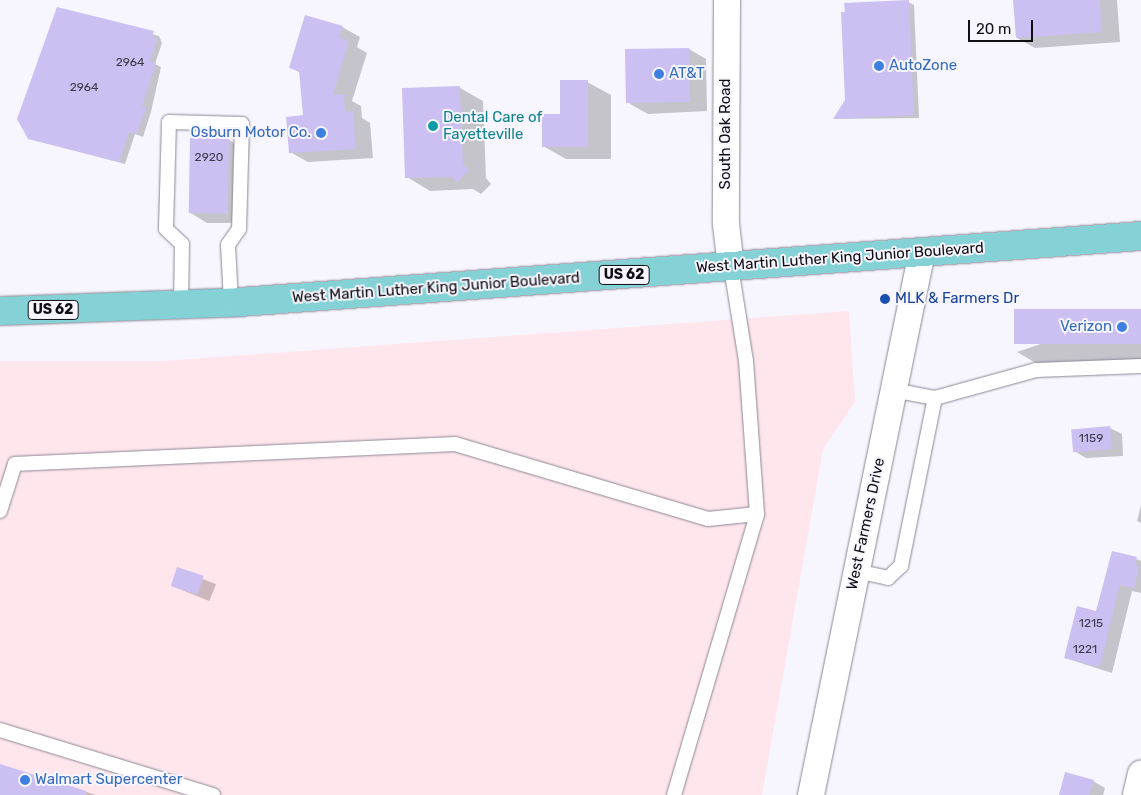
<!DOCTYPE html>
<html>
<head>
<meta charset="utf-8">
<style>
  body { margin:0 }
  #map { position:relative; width:1141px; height:795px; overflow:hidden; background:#f7f5fe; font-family:Rubik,sans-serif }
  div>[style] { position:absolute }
  .commercial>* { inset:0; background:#ffe5ec }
  .shadow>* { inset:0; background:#0003; transform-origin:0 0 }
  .building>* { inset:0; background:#ccc0f3; transform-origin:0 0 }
  .roads { filter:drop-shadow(0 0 1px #8b8895) drop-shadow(0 0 1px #8b8895) }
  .service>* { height:14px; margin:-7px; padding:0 7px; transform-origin:7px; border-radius:7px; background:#fff }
  .minor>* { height:26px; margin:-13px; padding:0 13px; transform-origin:13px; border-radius:13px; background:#fff }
  .trunk>* { height:28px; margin:-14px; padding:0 14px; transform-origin:14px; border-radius:14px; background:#84d2d6 }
  .dots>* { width:14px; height:14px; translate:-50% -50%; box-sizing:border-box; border:2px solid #f7f5fe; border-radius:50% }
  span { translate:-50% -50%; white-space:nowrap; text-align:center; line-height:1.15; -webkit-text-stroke:4px #f7f5fe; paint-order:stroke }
  .number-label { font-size:12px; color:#3f3a4b }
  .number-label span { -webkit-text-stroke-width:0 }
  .shield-label span { padding:1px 4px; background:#f7f5fe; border:1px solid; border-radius:4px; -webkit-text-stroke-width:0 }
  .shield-label { font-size:14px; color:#100e13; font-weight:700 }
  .shop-label { font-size:15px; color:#366cbe }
  .left { translate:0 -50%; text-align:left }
  .right { translate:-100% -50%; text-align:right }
  .culture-label { font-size:15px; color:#0d838f }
  .street-label { font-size:15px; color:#100e13 }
  .transit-label { font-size:15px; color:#164399 }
  .scale { position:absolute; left:968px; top:20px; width:65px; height:22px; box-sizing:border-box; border:2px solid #100e13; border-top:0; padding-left:6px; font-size:15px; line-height:18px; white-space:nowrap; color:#100e13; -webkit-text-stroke:4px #f7f5fe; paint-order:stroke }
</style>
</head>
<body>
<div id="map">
  <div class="commercial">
    <div style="clip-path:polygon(849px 311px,855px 402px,823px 449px,762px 795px,0 795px,0 361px,164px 361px)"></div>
  </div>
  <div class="shadow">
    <div style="clip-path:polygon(1015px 0,1117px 0,1120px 42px,1035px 48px,1017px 38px)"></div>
    <div style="clip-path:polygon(908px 2px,914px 5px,919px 118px,834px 119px)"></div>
    <div style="clip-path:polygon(58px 9px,159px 36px,162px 43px,155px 64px,161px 67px,151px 112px,143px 137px,135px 134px,125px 164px,28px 138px)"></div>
    <div style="clip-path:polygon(342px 27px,360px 37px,357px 47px,367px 53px,352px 101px,361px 106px,362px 118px,370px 123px,373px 158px,308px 162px,290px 152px,304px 116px,301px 73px,291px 68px)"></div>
    <div style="clip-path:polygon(689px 49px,706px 59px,707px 111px,648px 114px,630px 104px,627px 50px)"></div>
    <div style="clip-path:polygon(587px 82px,611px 95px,611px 159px,566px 159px,543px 146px)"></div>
    <div style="clip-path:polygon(460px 88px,483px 101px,486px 178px,491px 184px,481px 194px,473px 189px,430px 191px,407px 177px)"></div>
    <div style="clip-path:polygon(229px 140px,246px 150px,244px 223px,207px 223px,189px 212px)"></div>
    <div style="clip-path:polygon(1141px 310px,1141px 359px,1041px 366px,1017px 352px)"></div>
    <div style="clip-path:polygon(1110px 428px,1122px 434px,1123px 456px,1086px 458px,1074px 451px)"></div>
    <div style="clip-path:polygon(1141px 505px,1141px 523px,1137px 521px)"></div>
    <div style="clip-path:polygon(1137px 559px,1141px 561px,1141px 593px,1132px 591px,1112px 673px,1065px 658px)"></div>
    <div style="left:178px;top:569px;width:41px;height:18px;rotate:22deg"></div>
    <div style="clip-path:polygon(0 765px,96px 795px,0 795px)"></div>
    <div style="clip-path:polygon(1093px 781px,1105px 788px,1103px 795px,1061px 795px)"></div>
  </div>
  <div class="building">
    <div style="clip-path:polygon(909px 0,914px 115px,833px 119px,845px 100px,841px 12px,845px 12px,844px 3px)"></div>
    <div style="clip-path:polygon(1013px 0,1100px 0,1102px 32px,1016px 38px)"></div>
    <div style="clip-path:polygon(57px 7px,154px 31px,152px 37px,157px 39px,150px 61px,156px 63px,142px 106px,146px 107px,137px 134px,129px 132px,119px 162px,28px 139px,17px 119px)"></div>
    <div style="clip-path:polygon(305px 15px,343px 26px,339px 38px,349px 41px,333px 95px,344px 94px,345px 112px,353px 111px,356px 149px,289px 153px,286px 117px,303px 115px,299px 71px,289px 68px)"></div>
    <div style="left:689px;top:48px;width:54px;height:64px;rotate:89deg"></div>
    <div style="clip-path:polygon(560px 80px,588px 80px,588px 147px,542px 147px,542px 114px,560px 114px)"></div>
    <div style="clip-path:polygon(460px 86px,463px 164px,469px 170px,457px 182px,452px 177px,405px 178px,402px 88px)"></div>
    <div style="left:190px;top:138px;width:39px;height:75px;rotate:1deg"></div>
    <div style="left:1141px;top:309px;width:35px;height:127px;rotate:90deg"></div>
    <div style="left:1110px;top:426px;width:23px;height:39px;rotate:85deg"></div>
    <div style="clip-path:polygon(1112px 551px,1137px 557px,1135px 566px,1139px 566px,1134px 588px,1120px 585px,1100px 667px,1064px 658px,1077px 606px,1096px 611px)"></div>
    <div style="left:177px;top:567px;width:28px;height:20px;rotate:18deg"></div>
    <div style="clip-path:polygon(0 764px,86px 791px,86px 795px,0 795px)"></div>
    <div style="clip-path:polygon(1065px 772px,1094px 780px,1089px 795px,1059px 795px)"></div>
  </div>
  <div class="roads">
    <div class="service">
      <div style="left:181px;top:305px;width:61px;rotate:-89.1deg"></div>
      <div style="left:182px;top:244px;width:22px;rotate:-137deg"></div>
      <div style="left:166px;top:229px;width:107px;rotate:-88.4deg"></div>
      <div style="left:169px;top:122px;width:73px;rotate:1.6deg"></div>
      <div style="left:242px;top:124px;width:105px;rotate:91.6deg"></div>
      <div style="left:239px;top:229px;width:19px;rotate:125deg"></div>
      <div style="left:228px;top:245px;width:57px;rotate:87deg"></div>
      <div style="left:893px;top:390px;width:43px;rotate:10.8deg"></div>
      <div style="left:935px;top:398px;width:105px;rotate:-15.5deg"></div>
      <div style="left:1036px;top:370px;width:105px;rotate:-2.2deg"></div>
      <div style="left:0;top:511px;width:49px;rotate:-72.3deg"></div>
      <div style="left:15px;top:464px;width:440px;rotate:-2.6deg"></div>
      <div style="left:455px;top:444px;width:264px;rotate:16.5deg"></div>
      <div style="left:708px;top:519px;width:49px;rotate:-5.8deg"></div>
      <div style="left:856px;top:571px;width:33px;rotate:12deg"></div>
      <div style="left:888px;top:578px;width:18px;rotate:-43deg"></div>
      <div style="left:901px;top:566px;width:171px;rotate:-78.6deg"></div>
      <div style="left:0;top:730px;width:223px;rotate:17deg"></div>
      <div style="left:674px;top:795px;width:293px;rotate:-73.5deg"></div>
      <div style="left:757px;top:514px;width:153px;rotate:-94.1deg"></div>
      <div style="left:746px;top:361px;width:95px;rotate:-99.1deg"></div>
    </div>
    <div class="minor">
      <div style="left:727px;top:0;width:224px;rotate:90.3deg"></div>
      <div style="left:726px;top:224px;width:43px;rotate:83.4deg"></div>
      <div style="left:811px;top:795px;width:554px;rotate:-78.45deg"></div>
      <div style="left:1136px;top:795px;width:22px;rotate:-77deg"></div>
    </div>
    <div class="trunk">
      <div style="left:0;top:311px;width:240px;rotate:-2.1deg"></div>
      <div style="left:240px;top:302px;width:903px;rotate:-4.19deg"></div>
    </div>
  </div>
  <div class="dots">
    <div style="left:879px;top:66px;background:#3f7fe0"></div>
    <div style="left:659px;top:74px;background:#3f7fe0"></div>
    <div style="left:433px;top:126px;background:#0f9aa8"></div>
    <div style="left:321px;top:133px;background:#3f7fe0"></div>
    <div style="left:885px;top:299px;background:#1a4fb4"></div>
    <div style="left:1122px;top:327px;background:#3f7fe0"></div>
    <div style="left:25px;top:780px;background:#3f7fe0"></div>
  </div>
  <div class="number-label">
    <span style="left:130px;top:63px">2964</span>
    <span style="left:84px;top:88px">2964</span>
    <span style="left:209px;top:158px">2920</span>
    <span style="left:1091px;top:439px">1159</span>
    <span style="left:1091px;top:624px">1215</span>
    <span style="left:1085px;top:650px">1221</span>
  </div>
  <div class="shield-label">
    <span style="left:624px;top:275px">US 62</span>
    <span style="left:53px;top:310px">US 62</span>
  </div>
  <div class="shop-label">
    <span class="left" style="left:889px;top:66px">AutoZone</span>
    <span class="left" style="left:669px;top:74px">AT&amp;T</span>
    <span class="right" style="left:311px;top:133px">Osburn Motor Co.</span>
    <span class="right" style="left:1112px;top:327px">Verizon</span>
    <span class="left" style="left:35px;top:780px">Walmart Supercenter</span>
  </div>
  <div class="culture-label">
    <span class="left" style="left:443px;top:126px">Dental Care of<br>Fayetteville</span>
  </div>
  <div class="street-label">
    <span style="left:726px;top:134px;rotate:-90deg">South Oak Road</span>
    <span style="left:840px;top:258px;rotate:-4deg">West Martin Luther King Junior Boulevard</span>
    <span style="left:436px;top:288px;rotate:-4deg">West Martin Luther King Junior Boulevard</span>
    <span style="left:866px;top:524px;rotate:-78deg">West Farmers Drive</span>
  </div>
  <div class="transit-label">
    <span class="left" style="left:895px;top:299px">MLK &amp; Farmers Dr</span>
  </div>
  <div class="scale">20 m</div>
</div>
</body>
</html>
